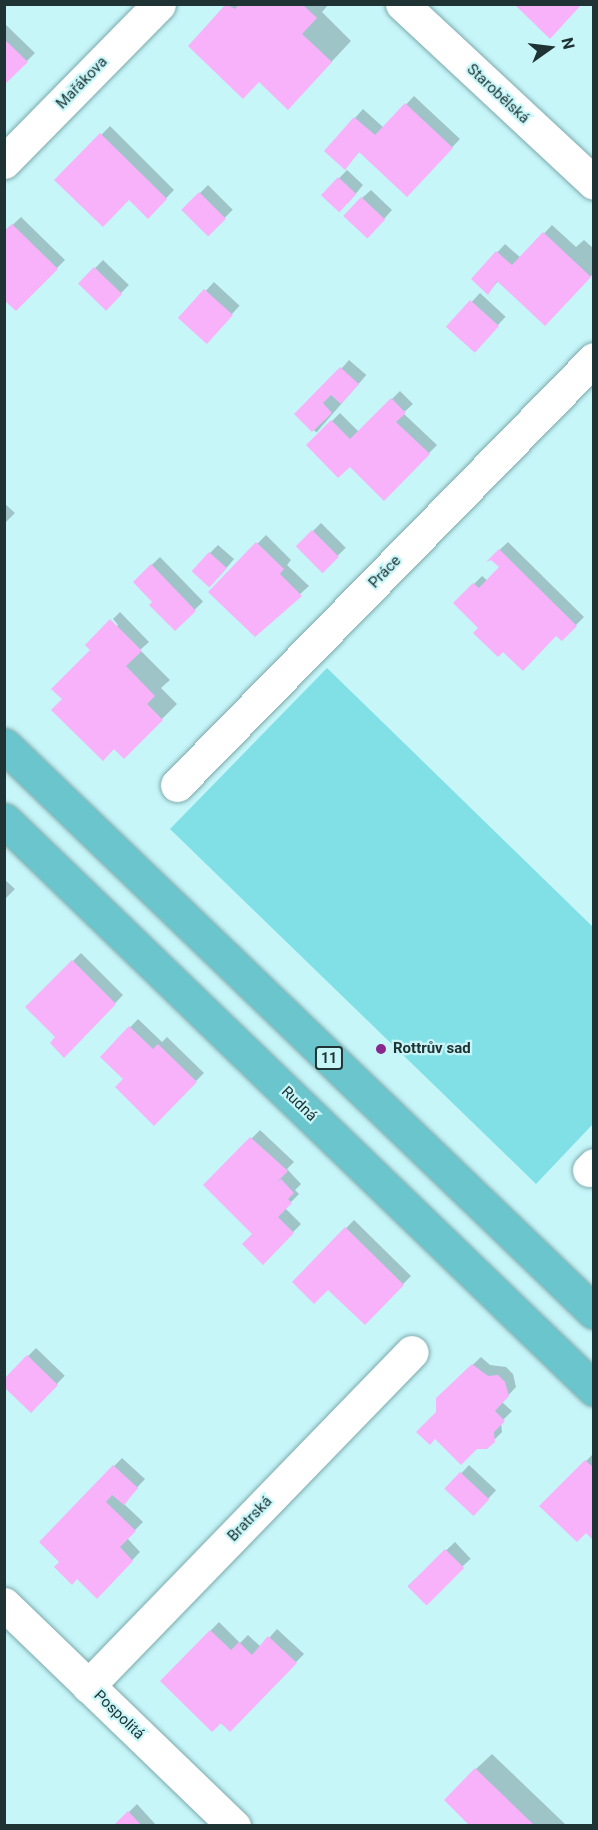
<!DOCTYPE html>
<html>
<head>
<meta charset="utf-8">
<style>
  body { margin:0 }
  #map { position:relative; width:598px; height:1830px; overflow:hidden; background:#c7f6f9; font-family:Roboto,sans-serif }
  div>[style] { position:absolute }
  .green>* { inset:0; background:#80e0e6 }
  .shadow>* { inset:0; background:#0003; transform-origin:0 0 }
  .building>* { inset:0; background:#f7b2fa; transform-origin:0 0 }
  .roads { filter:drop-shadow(0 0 2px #7ca9ac) drop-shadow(0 0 2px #7ca9ac) }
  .minor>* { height:33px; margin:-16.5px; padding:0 16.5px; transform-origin:16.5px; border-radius:16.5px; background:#fff }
  .trunk>* { height:33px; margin:-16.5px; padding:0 16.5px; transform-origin:16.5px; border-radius:16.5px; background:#6ac6cc }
  .dots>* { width:16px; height:16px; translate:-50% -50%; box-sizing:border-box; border:3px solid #c7f6f9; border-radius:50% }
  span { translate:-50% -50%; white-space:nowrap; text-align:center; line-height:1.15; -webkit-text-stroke:4.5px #c7f6f9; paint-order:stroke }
  .shield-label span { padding:2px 4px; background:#c7f6f9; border:2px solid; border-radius:4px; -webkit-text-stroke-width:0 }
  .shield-label { font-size:14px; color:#203334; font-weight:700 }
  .street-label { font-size:15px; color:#203334 }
  .poi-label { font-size:15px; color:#203334; font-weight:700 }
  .left { translate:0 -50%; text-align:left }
  .frame { position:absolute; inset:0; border:6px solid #203334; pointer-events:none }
  .north { position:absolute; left:520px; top:18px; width:60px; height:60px; -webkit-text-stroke:4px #c7f6f9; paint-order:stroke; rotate:76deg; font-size:16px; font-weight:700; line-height:24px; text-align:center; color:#203334 }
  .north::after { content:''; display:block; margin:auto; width:21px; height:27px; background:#203334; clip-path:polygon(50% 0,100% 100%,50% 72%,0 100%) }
</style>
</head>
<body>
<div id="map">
  <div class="green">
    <div style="clip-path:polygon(327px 668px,593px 927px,593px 1124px,536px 1184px,170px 829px)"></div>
  </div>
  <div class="shadow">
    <div style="clip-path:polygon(228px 4px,329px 4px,322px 12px,351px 41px,308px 87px,259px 81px,190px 46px)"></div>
    <div style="clip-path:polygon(4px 23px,35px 53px,4px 84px)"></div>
    <div style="clip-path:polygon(414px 96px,460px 139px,415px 187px,360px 151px,345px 168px,363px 185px,348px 203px,323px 195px,347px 170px,326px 151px,355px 118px,363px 109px,384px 128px)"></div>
    <div style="clip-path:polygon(110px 126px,174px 190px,148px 217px,129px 198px,57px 180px)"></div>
    <div style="left:208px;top:185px;width:35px;height:35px;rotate:45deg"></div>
    <div style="clip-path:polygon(371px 190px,392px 210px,375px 229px,362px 198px)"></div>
    <div style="clip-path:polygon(21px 217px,65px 260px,16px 309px,4px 233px)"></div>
    <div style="clip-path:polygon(552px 225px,576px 247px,584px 240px,594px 249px,594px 273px,560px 308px,499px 280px,488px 293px,473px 279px,505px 244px,521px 258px)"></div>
    <div style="left:103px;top:260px;width:36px;height:33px;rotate:44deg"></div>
    <div style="left:214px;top:282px;width:35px;height:49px;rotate:43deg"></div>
    <div style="left:480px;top:293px;width:35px;height:47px;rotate:43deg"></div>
    <div style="left:349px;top:360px;width:23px;height:76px;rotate:41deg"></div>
    <div style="clip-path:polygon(400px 391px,413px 404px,403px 413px,437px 445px,384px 499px,350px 465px,308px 445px,340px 413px,359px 432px)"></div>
    <div style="clip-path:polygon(4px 503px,15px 513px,4px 524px)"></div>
    <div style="left:321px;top:523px;width:35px;height:33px;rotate:45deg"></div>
    <div style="clip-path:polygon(266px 535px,291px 560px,287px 565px,309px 586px,255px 635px,210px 592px)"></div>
    <div style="clip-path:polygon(508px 542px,584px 617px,562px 639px,556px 634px,480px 628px,455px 603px,482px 576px,488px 581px,501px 567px,491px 558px)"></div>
    <div style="clip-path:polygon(218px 545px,234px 559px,218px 578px,210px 553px)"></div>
    <div style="left:160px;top:557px;width:62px;height:35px;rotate:46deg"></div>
    <div style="clip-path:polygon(120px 612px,149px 642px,140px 650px,170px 680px,161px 688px,177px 704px,124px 757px,64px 699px,118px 625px,113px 619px)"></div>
    <div style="clip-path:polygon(4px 879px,15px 889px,4px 900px)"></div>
    <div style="clip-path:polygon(81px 953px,123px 995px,64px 1056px,57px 1037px,27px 1007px)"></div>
    <div style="clip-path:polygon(138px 1019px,162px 1042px,167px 1037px,204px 1073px,154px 1123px,125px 1079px,102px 1057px)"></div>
    <div style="clip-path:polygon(260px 1130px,294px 1162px,287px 1169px,301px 1184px,295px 1190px,299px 1194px,285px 1208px,301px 1224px,263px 1263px,254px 1234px,205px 1185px)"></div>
    <div style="clip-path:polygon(354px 1220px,411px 1276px,365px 1323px,328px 1288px,294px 1282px)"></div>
    <div style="left:36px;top:1348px;width:40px;height:46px;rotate:44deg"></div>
    <div style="clip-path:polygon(481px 1357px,490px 1365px,506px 1367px,513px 1374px,516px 1387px,502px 1402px,512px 1411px,501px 1422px,502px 1432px,486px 1448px,438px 1412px,446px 1390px)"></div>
    <div style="clip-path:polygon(594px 1453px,594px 1537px,541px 1506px)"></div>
    <div style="clip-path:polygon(122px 1458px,145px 1479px,123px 1503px,143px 1522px,127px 1538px,140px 1552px,97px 1597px,41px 1542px)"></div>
    <div style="left:469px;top:1465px;width:37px;height:33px;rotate:43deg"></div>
    <div style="left:455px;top:1542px;width:23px;height:64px;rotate:47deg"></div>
    <div style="clip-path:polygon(219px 1622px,240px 1643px,248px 1635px,261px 1647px,277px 1629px,304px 1654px,230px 1730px,162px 1681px)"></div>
    <div style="clip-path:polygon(492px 1754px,565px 1824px,563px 1826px,472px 1826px,476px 1769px)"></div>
    <div style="clip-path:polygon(137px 1804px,157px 1826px,115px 1826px)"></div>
  </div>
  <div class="building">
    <div style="clip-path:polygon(226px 4px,235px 9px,239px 4px,302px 4px,317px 18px,302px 34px,332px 62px,288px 110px,259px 82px,243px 99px,188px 46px)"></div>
    <div style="clip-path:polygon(514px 4px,582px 4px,550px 39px)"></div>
    <div style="clip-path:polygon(4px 39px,28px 62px,4px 85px)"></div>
    <div style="clip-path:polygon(405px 103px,453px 148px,407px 197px,359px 152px,345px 170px,324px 151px,354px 117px,375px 135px)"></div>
    <div style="clip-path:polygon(100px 133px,167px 199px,148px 219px,129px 200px,103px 227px,54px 180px)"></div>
    <div style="left:338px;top:177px;width:25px;height:25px;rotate:43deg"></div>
    <div style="left:199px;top:192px;width:38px;height:25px;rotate:45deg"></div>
    <div style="left:361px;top:197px;width:33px;height:26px;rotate:43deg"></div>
    <div style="clip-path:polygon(12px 224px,58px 269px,16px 311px,4px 300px,4px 231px)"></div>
    <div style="clip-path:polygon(543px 232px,591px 277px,545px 326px,497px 281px,488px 295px,471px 279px,496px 251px,512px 265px)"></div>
    <div style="left:94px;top:267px;width:39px;height:23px;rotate:44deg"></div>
    <div style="left:204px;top:289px;width:39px;height:39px;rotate:42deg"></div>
    <div style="left:470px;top:300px;width:39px;height:36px;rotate:42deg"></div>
    <div style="clip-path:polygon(340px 367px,359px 384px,341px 404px,331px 395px,323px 403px,332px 413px,312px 432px,294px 414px)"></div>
    <div style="clip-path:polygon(391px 398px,406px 413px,396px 422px,430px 454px,384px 501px,350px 467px,338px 478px,306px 445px,331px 420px,350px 439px)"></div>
    <div style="left:312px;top:530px;width:38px;height:23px;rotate:45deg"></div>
    <div style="clip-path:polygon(256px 542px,284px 569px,280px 574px,302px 596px,255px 637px,208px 592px)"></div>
    <div style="clip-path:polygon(499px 549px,577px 626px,562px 641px,556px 636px,523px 671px,503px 652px,498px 657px,473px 633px,478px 628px,453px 603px,473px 583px,479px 588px,499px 567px,491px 560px,486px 562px)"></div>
    <div style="left:209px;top:552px;width:24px;height:26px;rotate:42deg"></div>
    <div style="clip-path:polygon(151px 564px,196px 611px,175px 631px,149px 605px,152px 602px,133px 582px)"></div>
    <div style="clip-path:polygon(110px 619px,142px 651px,126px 666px,155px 696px,147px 704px,163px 720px,124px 759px,114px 749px,103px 761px,51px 710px,62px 699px,51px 689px,90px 650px,85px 645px)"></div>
    <div style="clip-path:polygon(72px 960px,116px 1004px,64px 1058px,50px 1043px,55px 1037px,25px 1007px)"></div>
    <div style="clip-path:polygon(129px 1026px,153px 1049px,158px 1044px,197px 1082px,154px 1126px,115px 1087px,123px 1079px,100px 1057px)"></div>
    <div style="clip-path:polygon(250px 1137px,288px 1171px,275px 1184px,281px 1179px,294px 1193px,288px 1199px,292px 1203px,278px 1217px,294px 1233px,263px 1265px,242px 1244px,252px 1234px,203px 1185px)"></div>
    <div style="clip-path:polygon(345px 1227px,404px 1285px,365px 1325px,328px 1290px,314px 1304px,292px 1282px)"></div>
    <div style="clip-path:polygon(27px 1355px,58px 1385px,31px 1413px,4px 1387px,4px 1379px)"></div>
    <div style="clip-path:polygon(472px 1364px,488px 1376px,498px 1375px,505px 1382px,509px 1396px,495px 1411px,505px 1421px,494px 1432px,495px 1442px,487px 1449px,477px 1449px,461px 1465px,435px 1439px,430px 1445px,416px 1432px,436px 1412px,436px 1398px)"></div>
    <div style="clip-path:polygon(585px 1460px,594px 1468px,594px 1541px,586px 1533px,577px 1542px,539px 1506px)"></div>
    <div style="clip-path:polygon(113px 1465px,138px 1488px,124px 1505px,112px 1495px,106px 1502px,136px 1531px,120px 1547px,133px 1561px,97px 1599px,77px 1579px,72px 1585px,54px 1567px,59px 1562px,39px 1542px)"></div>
    <div style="left:460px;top:1472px;width:40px;height:23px;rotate:43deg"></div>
    <div style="left:445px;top:1549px;width:27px;height:53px;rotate:45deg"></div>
    <div style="clip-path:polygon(210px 1630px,231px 1650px,239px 1642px,252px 1655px,268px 1636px,297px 1663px,230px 1732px,221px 1723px,212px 1732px,160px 1681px)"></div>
    <div style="clip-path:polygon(475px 1768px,535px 1826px,470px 1826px,444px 1800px)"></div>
    <div style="clip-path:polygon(128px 1811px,142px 1826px,113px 1826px)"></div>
  </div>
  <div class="roads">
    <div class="minor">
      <div style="left:402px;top:4px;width:262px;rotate:43deg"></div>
      <div style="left:4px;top:162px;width:221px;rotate:-45.5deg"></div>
      <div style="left:177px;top:785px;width:596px;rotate:-45.61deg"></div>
      <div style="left:589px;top:1170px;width:7px;rotate:-45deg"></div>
      <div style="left:4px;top:1604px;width:320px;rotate:44deg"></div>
      <div style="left:88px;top:1686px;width:465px;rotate:-45.9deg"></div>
    </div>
    <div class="trunk">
      <div style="left:4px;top:745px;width:818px;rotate:43.86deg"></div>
      <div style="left:4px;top:820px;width:820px;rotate:43.96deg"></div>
    </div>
  </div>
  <div class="dots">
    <div style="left:381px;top:1049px;background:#8a278f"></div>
  </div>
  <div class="shield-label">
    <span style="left:329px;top:1058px">11</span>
  </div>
  <div class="street-label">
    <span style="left:82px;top:83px;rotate:-46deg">Mařákova</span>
    <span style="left:498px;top:94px;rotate:43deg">Starobělská</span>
    <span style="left:385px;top:572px;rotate:-46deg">Práce</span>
    <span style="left:299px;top:1104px;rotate:44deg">Rudná</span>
    <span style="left:250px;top:1519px;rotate:-46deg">Bratrská</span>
    <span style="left:119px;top:1715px;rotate:44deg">Pospolitá</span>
  </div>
  <div class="poi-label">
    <span class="left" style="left:393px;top:1049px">Rottrův sad</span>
  </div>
  <div class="frame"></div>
  <div class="north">N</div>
</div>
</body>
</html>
